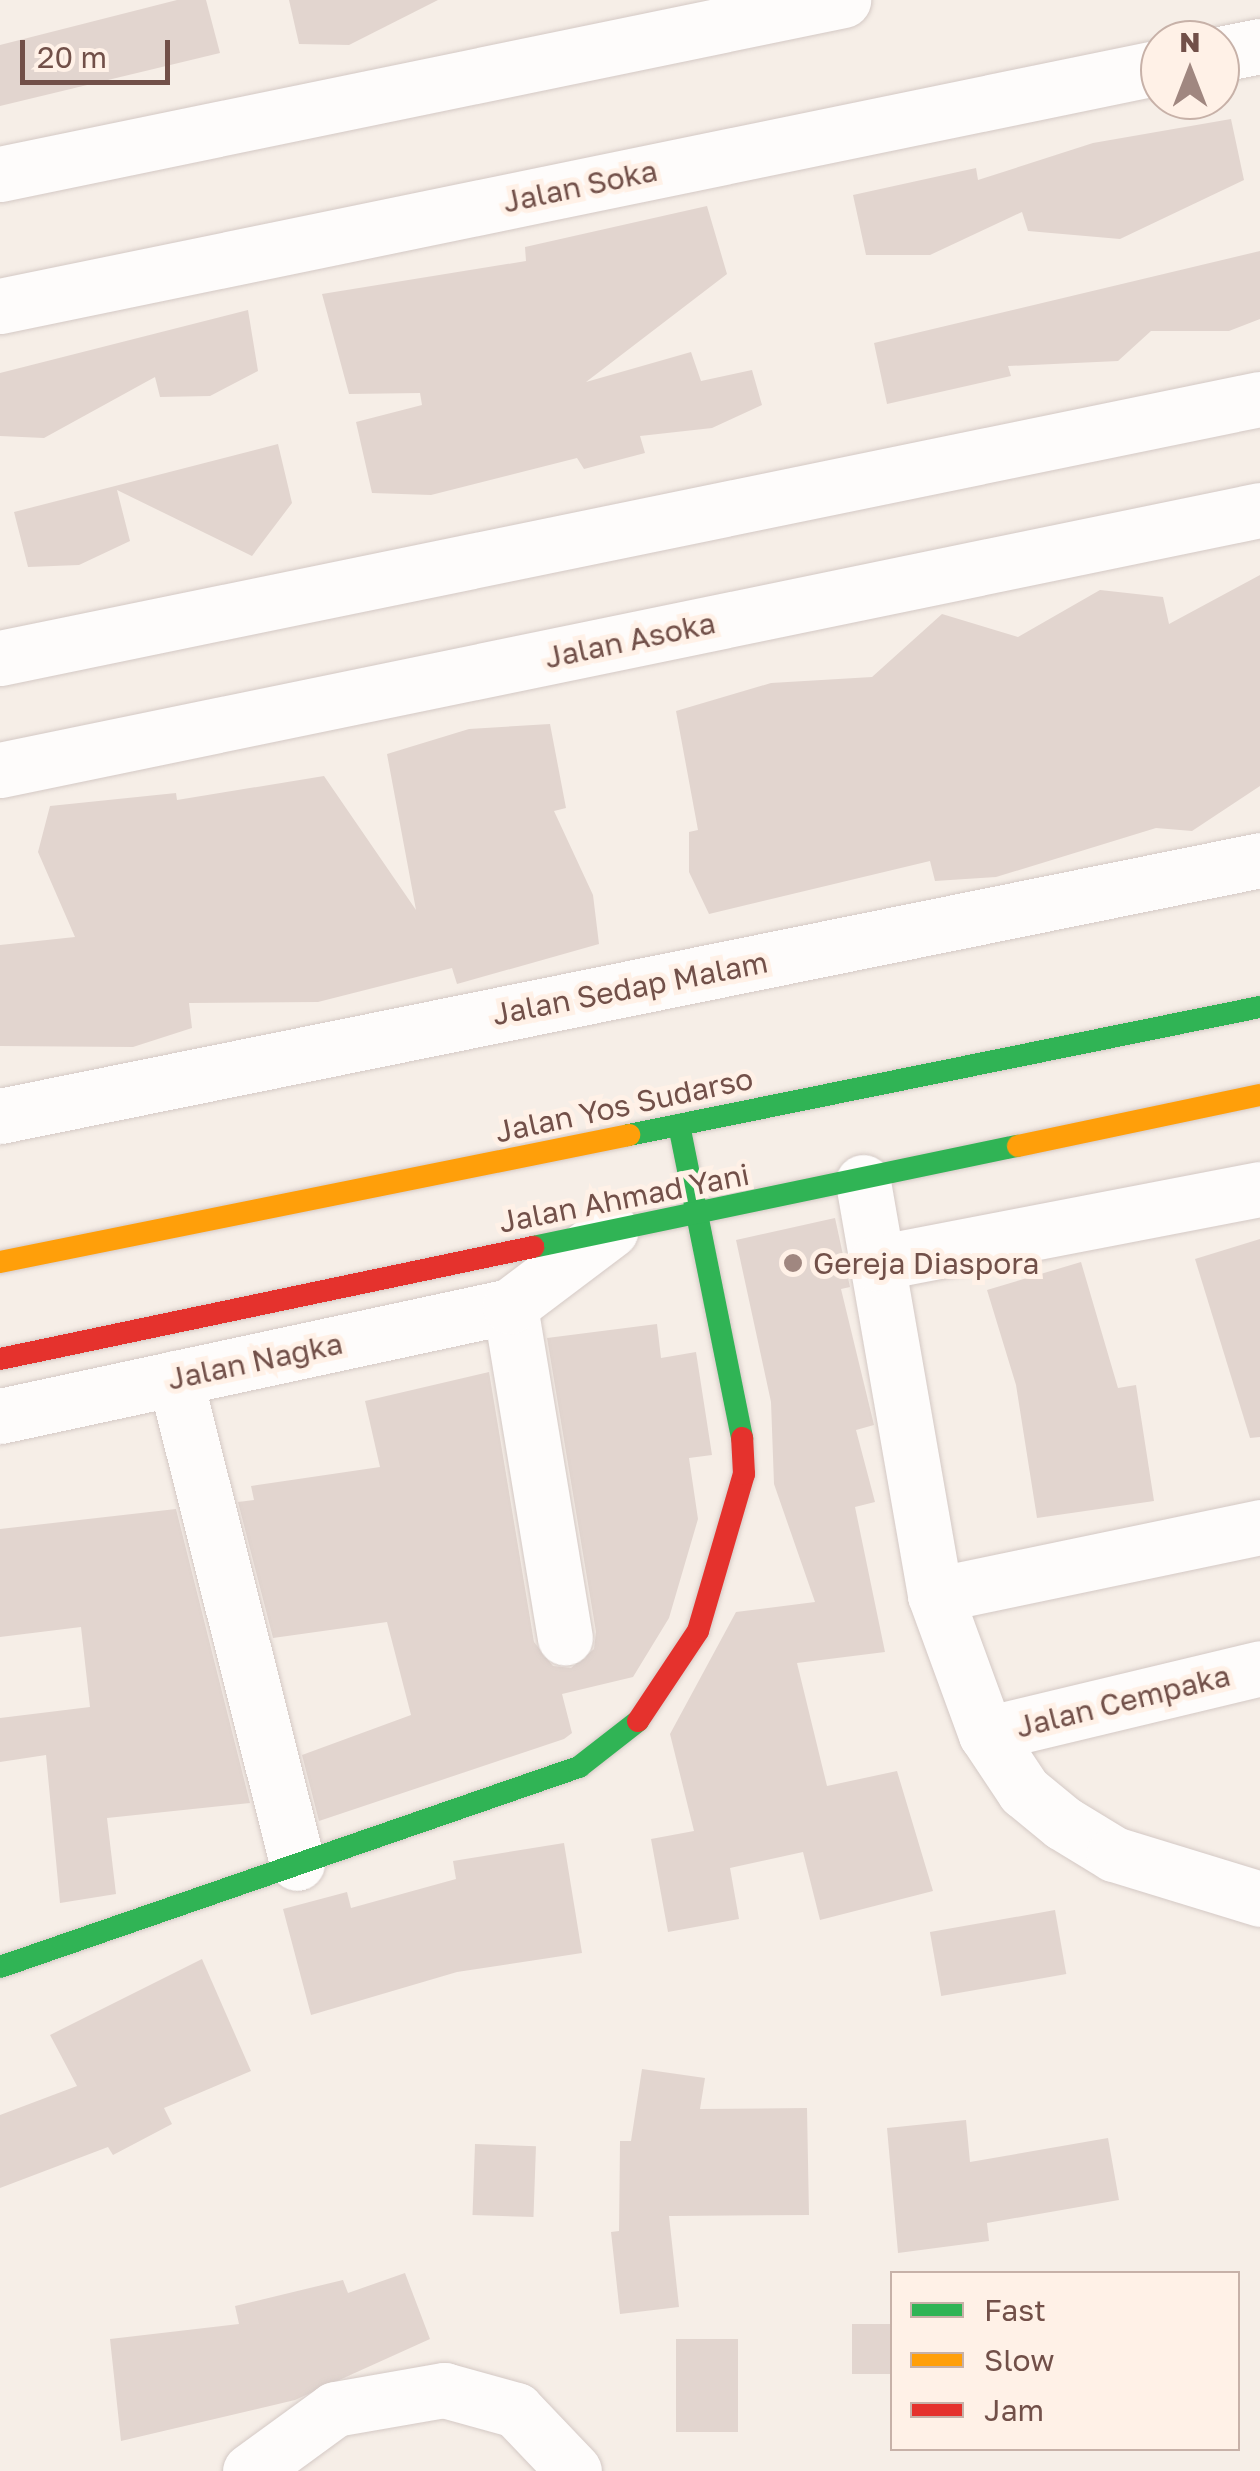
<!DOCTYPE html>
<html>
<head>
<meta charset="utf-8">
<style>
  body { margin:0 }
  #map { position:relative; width:1260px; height:2471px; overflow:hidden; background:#f6eee7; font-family:"Golos Text",sans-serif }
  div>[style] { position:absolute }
  .building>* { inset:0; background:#e2d5cf; transform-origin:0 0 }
  .roads { filter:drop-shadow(0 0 2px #d4c9c5) drop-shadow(0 0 2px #d4c9c5) }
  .street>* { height:55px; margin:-27.5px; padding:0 27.5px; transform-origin:27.5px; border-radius:27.5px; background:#fefcfb }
  .fast>* { height:22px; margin:-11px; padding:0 11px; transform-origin:11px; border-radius:11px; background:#30b455 }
  .slow>* { height:22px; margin:-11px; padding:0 11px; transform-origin:11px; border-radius:11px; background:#ff9f0a }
  .jam>* { height:22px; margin:-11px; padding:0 11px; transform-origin:11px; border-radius:11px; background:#e5322d }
  .dots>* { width:28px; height:28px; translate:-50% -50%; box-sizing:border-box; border:5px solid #fff1e7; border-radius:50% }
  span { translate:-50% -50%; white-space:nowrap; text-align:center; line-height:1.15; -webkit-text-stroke:10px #fff1e7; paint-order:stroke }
  .street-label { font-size:30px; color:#725049 }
  .poi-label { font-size:30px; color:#725049 }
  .left { translate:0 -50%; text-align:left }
  .legend { position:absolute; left:890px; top:2271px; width:350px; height:180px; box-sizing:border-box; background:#fff1e7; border:2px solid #c7b1a8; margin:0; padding:12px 18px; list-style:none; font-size:30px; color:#725049 }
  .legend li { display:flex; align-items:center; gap:20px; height:50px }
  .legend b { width:50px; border:2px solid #c7b1a8 }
  .north { position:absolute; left:1140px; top:20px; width:100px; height:100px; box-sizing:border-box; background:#fff1e7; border:2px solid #c7b1a8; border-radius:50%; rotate:0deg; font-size:28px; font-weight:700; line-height:40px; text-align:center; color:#725049 }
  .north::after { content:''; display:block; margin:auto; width:35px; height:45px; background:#a08780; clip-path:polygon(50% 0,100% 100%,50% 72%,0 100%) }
  .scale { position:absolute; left:20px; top:40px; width:150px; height:45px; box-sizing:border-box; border:5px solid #725049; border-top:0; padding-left:12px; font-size:30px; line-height:35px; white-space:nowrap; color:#725049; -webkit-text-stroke:8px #fff1e7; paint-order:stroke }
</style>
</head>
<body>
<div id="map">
  <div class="building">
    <div style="clip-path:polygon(177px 0,206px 0,220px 53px,0 106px,0 45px)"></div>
    <div style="clip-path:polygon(289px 0,438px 0,349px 45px,299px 44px)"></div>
    <div style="clip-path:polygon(1231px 119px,1244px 180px,1120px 239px,1028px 231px,1022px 212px,930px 255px,866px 255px,853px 195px,976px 168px,978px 180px,1093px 143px)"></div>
    <div style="clip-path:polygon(707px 206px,727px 274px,586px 382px,691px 352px,701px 381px,752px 370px,762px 405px,712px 428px,640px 436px,645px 453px,584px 469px,577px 458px,431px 495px,372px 493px,356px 422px,422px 405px,420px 393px,349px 394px,322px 294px,526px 261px,525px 247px)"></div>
    <div style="clip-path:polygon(1260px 251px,1260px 319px,1229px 331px,1151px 331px,1118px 361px,1008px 366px,1011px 376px,887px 404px,874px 343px)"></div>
    <div style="clip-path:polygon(248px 310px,258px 371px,210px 396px,160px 397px,155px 377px,44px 438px,0 436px,0 373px)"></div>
    <div style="clip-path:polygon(278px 444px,292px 503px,252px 556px,117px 490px,130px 541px,79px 565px,28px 567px,14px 512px)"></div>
    <div style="clip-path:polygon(1260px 575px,1260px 786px,1192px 831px,1156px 828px,996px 877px,935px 881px,930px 861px,709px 914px,689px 872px,689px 832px,698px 830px,676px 711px,771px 683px,872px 677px,942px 614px,1018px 637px,1100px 590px,1163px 597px,1169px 624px)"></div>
    <div style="clip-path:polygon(550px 724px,566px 808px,554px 811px,593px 895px,599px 944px,457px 984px,452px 968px,318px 1002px,189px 1003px,192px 1028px,133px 1047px,0 1046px,0 945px,75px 937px,38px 852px,50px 806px,176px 793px,177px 800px,324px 776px,416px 910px,387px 754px,469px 729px)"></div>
    <div style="clip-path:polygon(835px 1218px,850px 1287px,841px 1289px,874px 1425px,856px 1430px,875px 1502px,855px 1507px,885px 1652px,797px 1663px,827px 1786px,897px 1771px,933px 1891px,820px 1920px,803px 1852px,730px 1868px,739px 1919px,668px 1932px,651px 1839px,694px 1831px,670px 1734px,736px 1612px,815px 1602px,774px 1484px,771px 1402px,736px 1240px)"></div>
    <div style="clip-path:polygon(1260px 1239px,1260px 1437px,1250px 1438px,1195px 1259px)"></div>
    <div style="clip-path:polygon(1081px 1262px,1118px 1388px,1136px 1385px,1154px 1501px,1037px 1518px,1016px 1385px,987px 1290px)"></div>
    <div style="clip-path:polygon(657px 1324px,661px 1358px,696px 1352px,712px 1455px,689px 1458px,698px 1519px,669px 1618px,633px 1677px,562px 1694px,572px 1733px,564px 1739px,319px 1821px,302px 1755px,411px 1715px,387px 1622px,273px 1638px,238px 1502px,254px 1500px,251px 1486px,380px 1467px,365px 1401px,489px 1372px,534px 1642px,553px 1666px,571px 1668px,594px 1649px,596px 1632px,547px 1338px)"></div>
    <div style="clip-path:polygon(176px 1509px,250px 1803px,107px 1818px,116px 1894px,60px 1903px,46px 1755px,0 1762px,0 1718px,90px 1707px,81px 1627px,0 1637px,0 1529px)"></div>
    <div style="clip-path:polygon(564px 1843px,582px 1953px,457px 1972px,311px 2015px,283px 1909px,347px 1892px,351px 1908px,456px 1879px,453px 1861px)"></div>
    <div style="left:1055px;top:1910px;width:65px;height:127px;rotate:80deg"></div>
    <div style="clip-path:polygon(202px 1959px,251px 2071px,164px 2108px,172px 2124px,113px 2155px,108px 2147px,0 2188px,0 2115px,77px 2086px,50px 2035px)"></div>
    <div style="clip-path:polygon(642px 2069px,705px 2078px,700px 2109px,807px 2108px,809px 2215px,669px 2216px,679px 2307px,620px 2314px,611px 2232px,619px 2231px,620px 2141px,631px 2141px)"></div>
    <div style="clip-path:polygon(966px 2120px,970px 2162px,1108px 2138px,1119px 2200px,987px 2223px,989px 2241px,898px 2253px,887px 2128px)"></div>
    <div style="left:475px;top:2144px;width:61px;height:71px;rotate:2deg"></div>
    <div style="clip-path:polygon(405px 2273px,430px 2339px,295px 2400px,121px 2441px,110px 2339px,239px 2324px,235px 2306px,343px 2280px,348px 2293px)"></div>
    <div style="left:892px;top:2324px;width:50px;height:40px;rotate:90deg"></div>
    <div style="left:676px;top:2339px;width:62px;height:93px"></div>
  </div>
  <div class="roads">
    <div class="street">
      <div style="left:1220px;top:54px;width:41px;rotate:-11.3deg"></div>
      <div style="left:0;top:174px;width:861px;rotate:-11.66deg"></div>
      <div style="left:0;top:306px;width:1184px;rotate:-11.64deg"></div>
      <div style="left:0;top:658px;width:1286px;rotate:-11.62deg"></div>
      <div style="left:0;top:770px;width:1287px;rotate:-11.66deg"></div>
      <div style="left:0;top:1116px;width:1286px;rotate:-11.48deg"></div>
      <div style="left:863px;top:1182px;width:419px;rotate:80.1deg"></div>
      <div style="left:935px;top:1595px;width:148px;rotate:69.9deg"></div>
      <div style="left:986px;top:1734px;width:69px;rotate:56.3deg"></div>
      <div style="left:1024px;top:1791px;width:50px;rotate:39.4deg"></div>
      <div style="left:1063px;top:1823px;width:60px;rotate:31.3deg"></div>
      <div style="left:1114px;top:1854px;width:153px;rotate:17.1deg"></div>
      <div style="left:876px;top:1263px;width:391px;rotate:-10.9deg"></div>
      <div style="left:510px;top:1306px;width:336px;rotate:80.6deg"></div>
      <div style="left:175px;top:1378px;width:500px;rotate:75.88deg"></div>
      <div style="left:0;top:1416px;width:522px;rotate:-12.17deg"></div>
      <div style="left:510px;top:1306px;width:126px;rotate:-37deg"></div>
      <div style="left:935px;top:1595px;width:332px;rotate:-11.8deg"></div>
      <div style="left:986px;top:1734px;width:282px;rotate:-13.5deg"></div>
      <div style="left:250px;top:2471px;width:105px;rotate:-36.1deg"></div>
      <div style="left:335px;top:2409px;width:111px;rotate:-9.9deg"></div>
      <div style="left:444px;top:2390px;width:75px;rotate:15.5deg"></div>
      <div style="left:516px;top:2410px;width:84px;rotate:46.4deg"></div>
    </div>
    <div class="fast">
      <div style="left:679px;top:1125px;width:319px;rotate:78.6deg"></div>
      <div style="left:629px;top:1135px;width:644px;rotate:-11.47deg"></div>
      <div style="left:533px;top:1247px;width:495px;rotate:-11.8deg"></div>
      <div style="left:0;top:1967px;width:613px;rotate:-19.06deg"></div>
      <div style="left:579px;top:1767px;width:75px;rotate:-37.9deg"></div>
    </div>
    <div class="slow">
      <div style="left:1018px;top:1146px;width:247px;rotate:-11.9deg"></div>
      <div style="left:0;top:1262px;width:642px;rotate:-11.41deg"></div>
    </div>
    <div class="jam">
      <div style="left:0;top:1359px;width:545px;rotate:-11.87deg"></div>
      <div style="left:638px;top:1721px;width:108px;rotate:-56.3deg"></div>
      <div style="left:698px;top:1631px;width:164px;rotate:-73.7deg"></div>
      <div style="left:744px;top:1474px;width:36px;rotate:-93deg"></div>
    </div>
  </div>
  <div class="dots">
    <div style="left:793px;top:1263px;background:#a08780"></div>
  </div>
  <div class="street-label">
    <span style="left:580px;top:186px;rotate:-12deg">Jalan Soka</span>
    <span style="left:630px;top:640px;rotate:-12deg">Jalan Asoka</span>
    <span style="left:630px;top:988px;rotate:-11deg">Jalan Sedap Malam</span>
    <span style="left:624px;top:1105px;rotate:-12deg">Jalan Yos Sudarso</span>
    <span style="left:624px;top:1198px;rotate:-11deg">Jalan Ahmad Yani</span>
    <span style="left:255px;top:1361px;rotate:-12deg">Jalan Nagka</span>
    <span style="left:1123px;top:1701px;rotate:-14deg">Jalan Cempaka</span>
  </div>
  <div class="poi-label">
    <span class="left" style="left:813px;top:1263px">Gereja Diaspora</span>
  </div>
  <ul class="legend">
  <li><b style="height:12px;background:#30b455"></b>Fast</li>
  <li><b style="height:12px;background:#ff9f0a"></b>Slow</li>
  <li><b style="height:12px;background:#e5322d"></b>Jam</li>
  </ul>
  <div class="north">N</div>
  <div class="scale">20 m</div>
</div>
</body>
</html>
